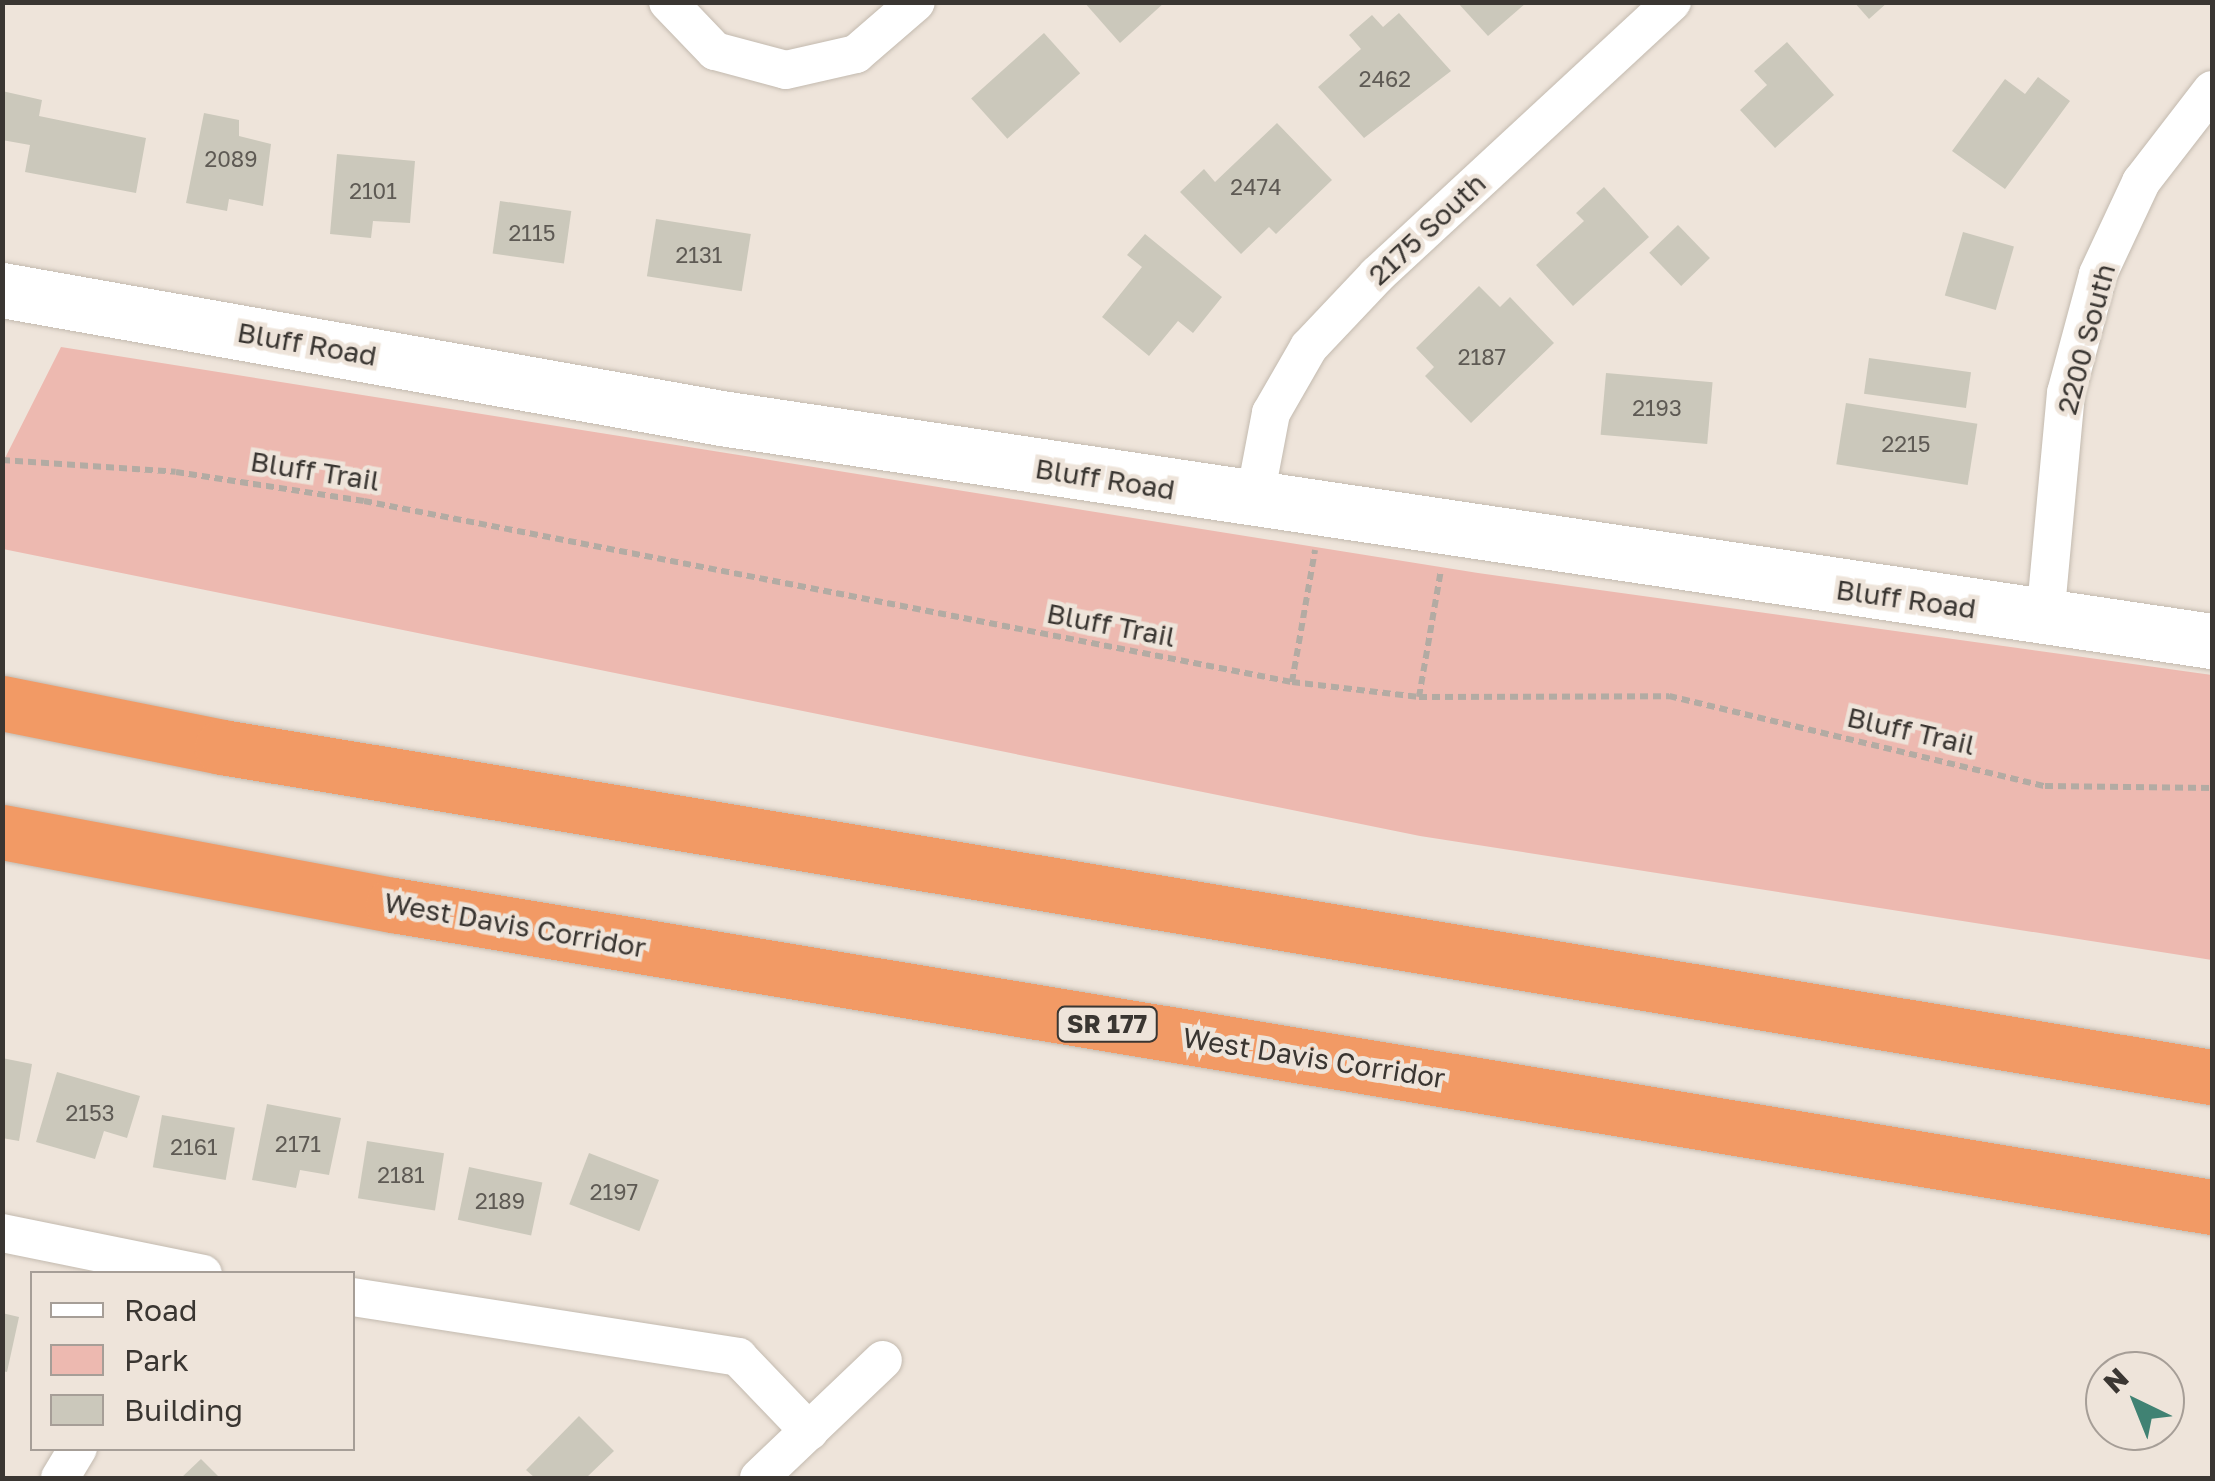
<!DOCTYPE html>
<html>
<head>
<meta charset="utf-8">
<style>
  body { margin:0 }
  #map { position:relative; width:2215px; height:1481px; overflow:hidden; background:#eee4da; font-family:"Golos Text",sans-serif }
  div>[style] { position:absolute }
  .green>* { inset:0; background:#edb9b0 }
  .building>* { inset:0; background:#cbc8bb; transform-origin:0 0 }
  .path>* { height:6px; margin-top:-3px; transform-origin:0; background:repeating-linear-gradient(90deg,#b3aba3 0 8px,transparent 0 13px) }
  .roads { filter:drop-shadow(0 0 2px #c3baaf) drop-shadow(0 0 2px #c3baaf) }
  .street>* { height:38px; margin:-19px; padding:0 19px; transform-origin:19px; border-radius:19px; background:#fff }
  .secondary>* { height:55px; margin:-27.5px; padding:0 27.5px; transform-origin:27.5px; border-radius:27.5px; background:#fff }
  .highway>* { height:55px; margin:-27.5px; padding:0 27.5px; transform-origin:27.5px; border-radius:27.5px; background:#f29a65 }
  span { translate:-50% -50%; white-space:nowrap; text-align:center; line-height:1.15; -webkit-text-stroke:9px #eee4da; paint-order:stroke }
  .number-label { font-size:22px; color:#5e5a54 }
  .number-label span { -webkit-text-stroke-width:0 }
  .shield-label span { padding:2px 8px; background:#eee4da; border:2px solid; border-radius:8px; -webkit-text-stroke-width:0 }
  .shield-label { font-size:25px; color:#3a3632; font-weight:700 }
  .street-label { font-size:28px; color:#3a3632 }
  .frame { position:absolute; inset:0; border:5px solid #3a3632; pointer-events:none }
  .legend { position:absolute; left:30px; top:1271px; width:325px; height:180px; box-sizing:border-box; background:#eee4da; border:2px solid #a69e97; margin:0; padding:12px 18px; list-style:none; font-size:30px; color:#3a3632 }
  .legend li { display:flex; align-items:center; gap:20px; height:50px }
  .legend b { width:50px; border:2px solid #a69e97 }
  .north { position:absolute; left:2085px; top:1351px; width:100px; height:100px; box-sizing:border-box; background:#eee4da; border:2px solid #a69e97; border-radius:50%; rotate:317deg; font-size:28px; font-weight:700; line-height:40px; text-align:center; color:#3a3632 }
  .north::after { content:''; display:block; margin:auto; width:35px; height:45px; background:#408273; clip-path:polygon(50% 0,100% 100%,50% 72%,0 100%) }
</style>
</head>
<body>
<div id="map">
  <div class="green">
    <div style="clip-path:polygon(61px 347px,1478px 573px,2212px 675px,2212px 960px,1420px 836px,3px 549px,3px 462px)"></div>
  </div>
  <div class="building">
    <div style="clip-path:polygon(1084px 2px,1165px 2px,1120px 43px)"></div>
    <div style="clip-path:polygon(1854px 2px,1888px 2px,1869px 19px)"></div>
    <div style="clip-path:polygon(1458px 3px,1526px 3px,1488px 36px)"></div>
    <div style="clip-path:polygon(1399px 13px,1451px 71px,1364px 138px,1318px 87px,1361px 49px,1349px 35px,1372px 15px,1383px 27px)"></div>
    <div style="left:1044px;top:33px;width:54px;height:98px;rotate:48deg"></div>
    <div style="clip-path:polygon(1787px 42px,1834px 95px,1775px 148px,1740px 110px,1767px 85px,1754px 71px)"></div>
    <div style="clip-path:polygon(2038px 77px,2070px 101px,2005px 189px,1952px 151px,2005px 79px,2025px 94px)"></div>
    <div style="clip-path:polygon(2px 91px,42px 100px,39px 116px,146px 138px,136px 193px,25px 172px,30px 145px,2px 140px)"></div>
    <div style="clip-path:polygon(204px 113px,239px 120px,239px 136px,271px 144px,263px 206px,229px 199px,227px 211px,186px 203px)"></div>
    <div style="clip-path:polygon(1277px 123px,1332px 180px,1276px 234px,1269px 227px,1241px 254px,1180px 192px,1204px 169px,1215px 182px)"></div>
    <div style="clip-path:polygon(337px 154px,415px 161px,410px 223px,373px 221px,371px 238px,330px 234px)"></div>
    <div style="clip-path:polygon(1604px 187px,1649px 237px,1573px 306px,1536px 265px,1584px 221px,1576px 213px)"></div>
    <div style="left:500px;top:201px;width:72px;height:53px;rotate:8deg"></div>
    <div style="left:656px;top:219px;width:96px;height:58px;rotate:9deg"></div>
    <div style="left:1678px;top:225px;width:46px;height:40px;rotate:46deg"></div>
    <div style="left:1963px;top:232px;width:53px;height:66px;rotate:16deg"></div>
    <div style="clip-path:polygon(1145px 234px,1222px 297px,1193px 333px,1178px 321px,1149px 356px,1102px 317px,1142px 267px,1127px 255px)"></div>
    <div style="clip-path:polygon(1479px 286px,1500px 307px,1510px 297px,1554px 343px,1471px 423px,1425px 376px,1434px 367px,1416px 348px)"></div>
    <div style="left:1869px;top:358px;width:103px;height:36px;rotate:8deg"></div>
    <div style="left:1606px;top:373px;width:107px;height:62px;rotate:5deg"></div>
    <div style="left:1846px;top:403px;width:133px;height:62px;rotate:9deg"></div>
    <div style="clip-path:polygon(2px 1058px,32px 1064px,19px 1141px,2px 1138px)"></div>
    <div style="clip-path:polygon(57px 1072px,140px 1096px,127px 1138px,104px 1131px,95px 1159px,36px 1142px)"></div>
    <div style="clip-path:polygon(267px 1104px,341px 1118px,329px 1175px,300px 1170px,296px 1188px,252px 1180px)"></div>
    <div style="left:162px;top:1115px;width:74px;height:53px;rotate:10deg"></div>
    <div style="left:367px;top:1141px;width:78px;height:58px;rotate:9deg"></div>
    <div style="left:589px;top:1153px;width:75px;height:55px;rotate:21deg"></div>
    <div style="left:469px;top:1167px;width:75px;height:54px;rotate:12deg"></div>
    <div style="clip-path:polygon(2px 1313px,19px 1317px,7px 1372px,2px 1371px)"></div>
    <div style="clip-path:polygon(579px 1416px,614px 1451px,586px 1478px,535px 1478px,526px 1470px)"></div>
    <div style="clip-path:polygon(201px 1459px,220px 1478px,181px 1478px)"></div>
  </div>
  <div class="path">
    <div style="left:2px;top:460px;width:174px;rotate:3.9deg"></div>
    <div style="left:176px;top:472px;width:190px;rotate:8.8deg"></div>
    <div style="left:364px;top:501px;width:945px;rotate:11.04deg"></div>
    <div style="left:1292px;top:682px;width:128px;rotate:6.7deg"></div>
    <div style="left:1419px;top:697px;width:250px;rotate:-0.2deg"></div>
    <div style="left:1669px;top:696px;width:387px;rotate:13.5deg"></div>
    <div style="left:2045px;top:786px;width:167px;rotate:0.7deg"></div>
    <div style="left:1292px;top:682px;width:134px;rotate:-80.1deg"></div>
    <div style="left:1419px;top:697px;width:129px;rotate:-80.2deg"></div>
  </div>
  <div class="roads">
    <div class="street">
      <div style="left:668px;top:2px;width:68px;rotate:46.2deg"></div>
      <div style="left:715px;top:51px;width:73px;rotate:15deg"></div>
      <div style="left:786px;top:70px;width:72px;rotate:-12.9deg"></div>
      <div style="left:856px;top:54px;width:79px;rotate:-40.9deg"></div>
      <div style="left:1254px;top:502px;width:91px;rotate:-79.2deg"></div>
      <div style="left:1271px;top:413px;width:76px;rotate:-60.1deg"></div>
      <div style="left:1309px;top:347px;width:99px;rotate:-46.6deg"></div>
      <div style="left:1377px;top:275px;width:402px;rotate:-42.8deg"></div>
      <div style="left:2045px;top:619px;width:227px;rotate:-84.7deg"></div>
      <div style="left:2066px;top:393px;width:123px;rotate:-74.9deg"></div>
      <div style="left:2098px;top:274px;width:102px;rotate:-64.9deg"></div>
      <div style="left:2141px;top:182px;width:116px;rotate:-52.3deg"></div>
      <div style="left:2px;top:1233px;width:205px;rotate:11.5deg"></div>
      <div style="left:352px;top:1297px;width:391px;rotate:8.8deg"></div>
      <div style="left:738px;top:1357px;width:103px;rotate:46.2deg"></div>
      <div style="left:60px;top:1478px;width:35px;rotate:-59deg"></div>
      <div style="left:759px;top:1478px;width:171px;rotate:-43.6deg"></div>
    </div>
    <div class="secondary">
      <div style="left:2px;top:290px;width:730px;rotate:10.09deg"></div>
      <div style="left:721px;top:418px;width:1508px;rotate:8.51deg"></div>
    </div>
    <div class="highway">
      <div style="left:2px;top:703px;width:224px;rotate:11.3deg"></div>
      <div style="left:222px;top:747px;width:2017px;rotate:9.42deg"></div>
      <div style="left:2px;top:832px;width:398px;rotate:10.6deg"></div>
      <div style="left:393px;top:905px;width:1844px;rotate:9.43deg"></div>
    </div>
  </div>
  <div class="number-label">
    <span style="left:1385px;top:79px">2462</span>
    <span style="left:231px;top:159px">2089</span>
    <span style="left:1256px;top:187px">2474</span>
    <span style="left:373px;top:191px">2101</span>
    <span style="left:532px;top:233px">2115</span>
    <span style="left:699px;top:255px">2131</span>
    <span style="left:1482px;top:357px">2187</span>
    <span style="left:1657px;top:408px">2193</span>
    <span style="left:1906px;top:444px">2215</span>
    <span style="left:90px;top:1113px">2153</span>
    <span style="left:298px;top:1144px">2171</span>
    <span style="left:194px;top:1147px">2161</span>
    <span style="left:401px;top:1175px">2181</span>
    <span style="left:614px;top:1192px">2197</span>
    <span style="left:500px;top:1201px">2189</span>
  </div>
  <div class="shield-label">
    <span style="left:1107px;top:1024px">SR 177</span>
  </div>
  <div class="street-label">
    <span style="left:1427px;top:229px;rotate:-43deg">2175 South</span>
    <span style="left:2086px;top:339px;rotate:-75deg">2200 South</span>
    <span style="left:307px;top:344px;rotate:10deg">Bluff Road</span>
    <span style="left:315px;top:471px;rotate:9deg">Bluff Trail</span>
    <span style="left:1105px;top:479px;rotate:9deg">Bluff Road</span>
    <span style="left:1906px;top:599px;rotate:8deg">Bluff Road</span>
    <span style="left:1111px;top:625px;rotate:11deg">Bluff Trail</span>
    <span style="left:1911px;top:731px;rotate:13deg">Bluff Trail</span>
    <span style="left:515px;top:925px;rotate:10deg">West Davis Corridor</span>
    <span style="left:1314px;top:1058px;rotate:9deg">West Davis Corridor</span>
  </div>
  <div class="frame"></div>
  <ul class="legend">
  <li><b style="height:12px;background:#fff"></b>Road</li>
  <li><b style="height:28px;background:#edb9b0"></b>Park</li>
  <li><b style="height:28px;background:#cbc8bb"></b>Building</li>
  </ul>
  <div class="north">N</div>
</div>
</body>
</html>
